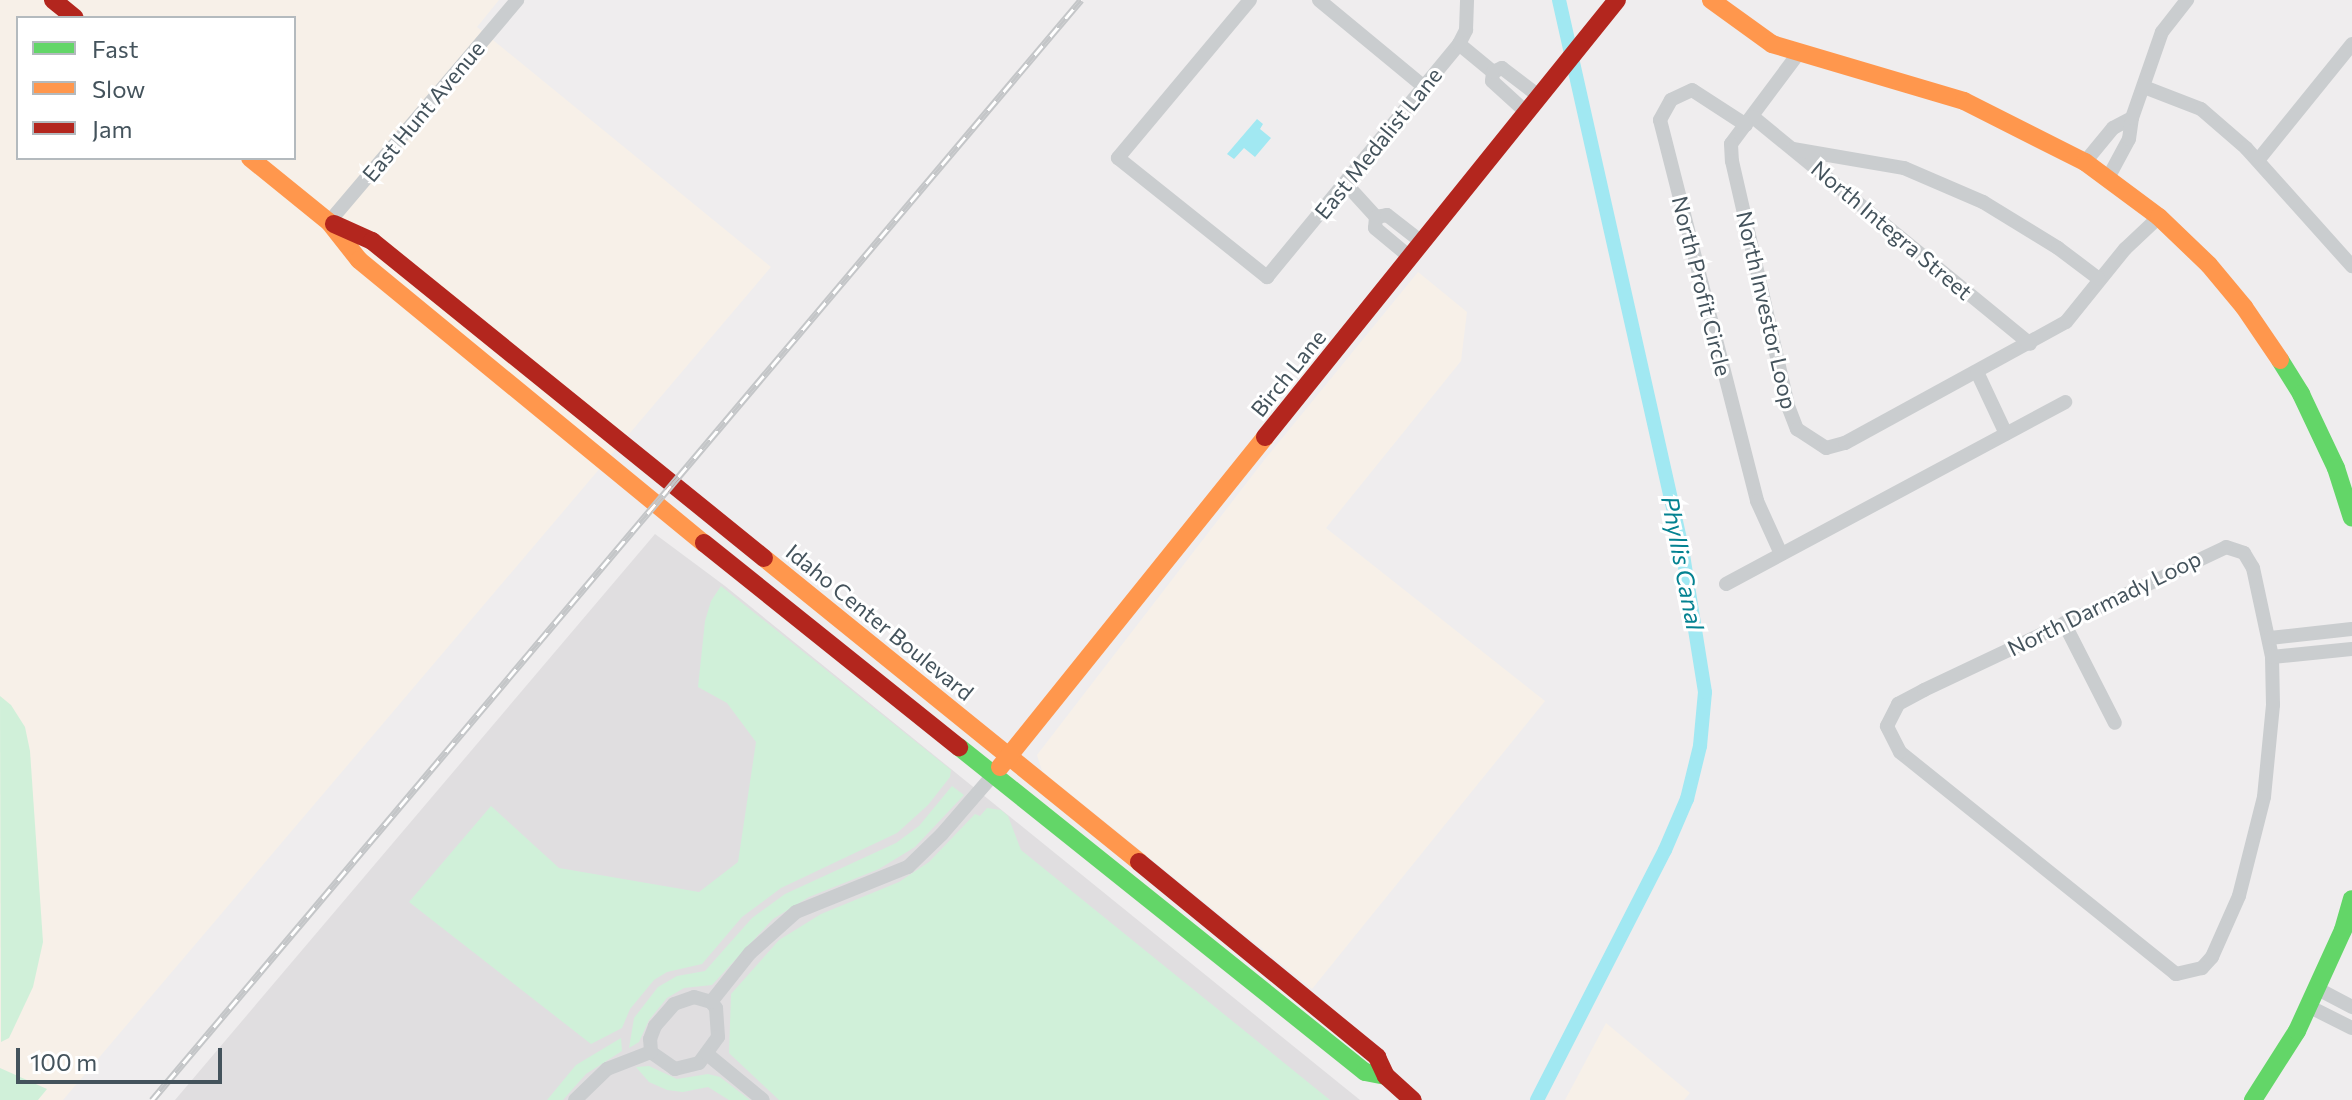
<!DOCTYPE html>
<html>
<head>
<meta charset="utf-8">
<style>
  body { margin:0 }
  #map { position:relative; width:2352px; height:1100px; overflow:hidden; background:#efedee; font-family:Commissioner,sans-serif }
  div>[style] { position:absolute }
  .commercial>* { inset:0; background:#f7f0e8 }
  .education>* { inset:0; background:#e0dee0 }
  .green>* { inset:0; background:#d0f0d9 }
  .water>* { inset:0; background:#a1e8f2 }
  .canal>* { height:14px; margin:-7px; padding:0 7px; transform-origin:7px; border-radius:7px; background:#a1e8f2 }
  .street>* { height:14px; margin:-7px; padding:0 7px; transform-origin:7px; border-radius:7px; background:#cacdcf }
  .fast>* { height:18px; margin:-9px; padding:0 9px; transform-origin:9px; border-radius:9px; background:#63d668 }
  .slow>* { height:18px; margin:-9px; padding:0 9px; transform-origin:9px; border-radius:9px; background:#ff974d }
  .jam>* { height:18px; margin:-9px; padding:0 9px; transform-origin:9px; border-radius:9px; background:#b3261e }
  .rail>* { height:7px; margin-top:-3.5px; transform-origin:0; background:repeating-linear-gradient(90deg,#fff 0 12px,#c4c6c8 0 24px); box-sizing:border-box; border-block:2px solid #c4c6c8 }
  span { translate:-50% -50%; white-space:nowrap; text-align:center; line-height:1.15; -webkit-text-stroke:6px #fff; paint-order:stroke }
  .street-label { font-size:22px; color:#44535c }
  .water-label { font-size:24px; color:#048291; font-style:italic }
  .legend { position:absolute; left:16px; top:16px; width:280px; height:144px; box-sizing:border-box; background:#fff; border:2px solid #b4babe; margin:0; padding:10px 14px; list-style:none; font-size:24px; color:#44535c }
  .legend li { display:flex; align-items:center; gap:16px; height:40px }
  .legend b { width:40px; border:2px solid #b4babe }
  .scale { position:absolute; left:16px; top:1048px; width:206px; height:36px; box-sizing:border-box; border:4px solid #44535c; border-top:0; padding-left:10px; font-size:24px; line-height:28px; white-space:nowrap; color:#44535c; -webkit-text-stroke:6px #fff; paint-order:stroke }
</style>
</head>
<body>
<div id="map">
  <div class="commercial">
    <div style="clip-path:polygon(evenodd,0 0,499px 0,477px 27px,771px 267px,63px 1100px,0 1100px,0 0,18px 18px,294px 18px,294px 158px,18px 158px,18px 18px)"></div>
    <div style="clip-path:polygon(1418px 272px,1467px 312px,1461px 361px,1326px 528px,1545px 701px,1312px 989px,1042px 771px,1037px 755px,1265px 459px)"></div>
    <div style="clip-path:polygon(1606px 1023px,1690px 1093px,1684px 1100px,1565px 1100px)"></div>
  </div>
  <div class="education">
    <div style="clip-path:polygon(655px 534px,725px 586px,1360px 1100px,175px 1100px)"></div>
  </div>
  <div class="green">
    <div style="clip-path:polygon(721px 586px,951px 770px,950px 777px,928px 805px,897px 833px,781px 888px,742px 917px,702px 964px,667px 972px,654px 980px,630px 1009px,622px 1028px,591px 1044px,409px 902px,491px 806px,559px 868px,699px 892px,738px 862px,756px 742px,727px 703px,698px 687px,705px 621px,711px 601px)"></div>
    <div style="clip-path:polygon(0 696px,11px 705px,25px 727px,30px 751px,43px 942px,33px 987px,9px 1038px,1px 1042px)"></div>
    <div style="clip-path:polygon(952px 786px,964px 795px,915px 847px,879px 869px,809px 897px,773px 919px,712px 985px,684px 988px,667px 998px,649px 1020px,639px 1042px,629px 1048px,634px 1018px,658px 987px,677px 976px,705px 971px,752px 918px,785px 894px,896px 843px,919px 826px)"></div>
    <div style="clip-path:polygon(987px 808px,1001px 810px,1008px 816px,1021px 850px,1330px 1100px,779px 1100px,729px 1053px,731px 994px,779px 940px,821px 914px,899px 882px,929px 862px,975px 814px,980px 816px)"></div>
    <div style="clip-path:polygon(621px 1038px,622px 1051px,586px 1074px,563px 1100px,547px 1100px,576px 1065px)"></div>
    <div style="clip-path:polygon(649px 1066px,677px 1079px,708px 1074px,720px 1077px,750px 1100px,729px 1100px,708px 1087px,683px 1092px,667px 1090px,649px 1082px,636px 1067px)"></div>
    <div style="clip-path:polygon(0 1068px,47px 1089px,38px 1100px,0 1100px)"></div>
  </div>
  <div class="water">
    <div style="clip-path:polygon(1257px 119px,1263px 124px,1260px 129px,1271px 138px,1255px 157px,1244px 148px,1234px 159px,1227px 154px)"></div>
  </div>
  <div class="canal">
    <div style="left:1537px;top:1100px;width:281px;rotate:-62.9deg"></div>
    <div style="left:1665px;top:850px;width:56px;rotate:-66.7deg"></div>
    <div style="left:1687px;top:799px;width:55px;rotate:-76.2deg"></div>
    <div style="left:1700px;top:746px;width:54px;rotate:-84.7deg"></div>
    <div style="left:1705px;top:692px;width:146px;rotate:-99.1deg"></div>
    <div style="left:1682px;top:548px;width:562px;rotate:-102.65deg"></div>
  </div>
  <div class="street">
    <div style="left:1250px;top:0;width:206px;rotate:129.9deg"></div>
    <div style="left:1118px;top:158px;width:191px;rotate:38.6deg"></div>
    <div style="left:1267px;top:277px;width:302px;rotate:-50.5deg"></div>
    <div style="left:1459px;top:44px;width:16px;rotate:-63deg"></div>
    <div style="left:1466px;top:30px;width:30px;rotate:-88deg"></div>
    <div style="left:1319px;top:0;width:136px;rotate:39.6deg"></div>
    <div style="left:1459px;top:44px;width:44px;rotate:39.5deg"></div>
    <div style="left:1493px;top:72px;width:9px;rotate:96deg"></div>
    <div style="left:1492px;top:81px;width:47px;rotate:42.4deg"></div>
    <div style="left:1798px;top:54px;width:112px;rotate:126.7deg"></div>
    <div style="left:1731px;top:144px;width:17px;rotate:87deg"></div>
    <div style="left:1732px;top:161px;width:251px;rotate:77.1deg"></div>
    <div style="left:1788px;top:406px;width:25px;rotate:69deg"></div>
    <div style="left:1797px;top:429px;width:35px;rotate:33deg"></div>
    <div style="left:1826px;top:448px;width:20px;rotate:-15deg"></div>
    <div style="left:1845px;top:443px;width:252px;rotate:-28.7deg"></div>
    <div style="left:2066px;top:322px;width:94px;rotate:-51.1deg"></div>
    <div style="left:2125px;top:249px;width:47px;rotate:-43.3deg"></div>
    <div style="left:1493px;top:72px;width:10px;rotate:-24deg"></div>
    <div style="left:1502px;top:68px;width:48px;rotate:37.3deg"></div>
    <div style="left:2144px;top:87px;width:61px;rotate:21.1deg"></div>
    <div style="left:2201px;top:109px;width:60px;rotate:40.9deg"></div>
    <div style="left:2246px;top:148px;width:159px;rotate:48.1deg"></div>
    <div style="left:1753px;top:117px;width:358px;rotate:39.3deg"></div>
    <div style="left:1746px;top:125px;width:64px;rotate:-147.1deg"></div>
    <div style="left:1692px;top:90px;width:23px;rotate:155deg"></div>
    <div style="left:1671px;top:100px;width:23px;rotate:119deg"></div>
    <div style="left:1660px;top:120px;width:393px;rotate:75.7deg"></div>
    <div style="left:1757px;top:501px;width:58px;rotate:65.6deg"></div>
    <div style="left:1793px;top:149px;width:113px;rotate:9.7deg"></div>
    <div style="left:1904px;top:168px;width:86px;rotate:23.3deg"></div>
    <div style="left:1983px;top:202px;width:88px;rotate:31.5deg"></div>
    <div style="left:2058px;top:248px;width:51px;rotate:37.1deg"></div>
    <div style="left:2259px;top:159px;width:148px;rotate:-51deg"></div>
    <div style="left:2085px;top:162px;width:44px;rotate:-50.5deg"></div>
    <div style="left:2113px;top:128px;width:21px;rotate:-28deg"></div>
    <div style="left:2108px;top:178px;width:44px;rotate:-61.7deg"></div>
    <div style="left:2129px;top:139px;width:21px;rotate:-82deg"></div>
    <div style="left:2132px;top:118px;width:91px;rotate:-70.8deg"></div>
    <div style="left:2162px;top:32px;width:41px;rotate:-52deg"></div>
    <div style="left:1346px;top:184px;width:45px;rotate:47.7deg"></div>
    <div style="left:1376px;top:217px;width:11px;rotate:95deg"></div>
    <div style="left:1375px;top:228px;width:47px;rotate:39.8deg"></div>
    <div style="left:1376px;top:217px;width:11px;rotate:-10deg"></div>
    <div style="left:1387px;top:215px;width:46px;rotate:37.9deg"></div>
    <div style="left:329px;top:222px;width:291px;rotate:-49.7deg"></div>
    <div style="left:1977px;top:372px;width:68px;rotate:64.9deg"></div>
    <div style="left:2226px;top:547px;width:19px;rotate:18deg"></div>
    <div style="left:2244px;top:553px;width:17px;rotate:59deg"></div>
    <div style="left:2253px;top:568px;width:91px;rotate:77.9deg"></div>
    <div style="left:2272px;top:657px;width:48px;rotate:88.8deg"></div>
    <div style="left:2273px;top:705px;width:92px;rotate:95.6deg"></div>
    <div style="left:2264px;top:797px;width:102px;rotate:104.2deg"></div>
    <div style="left:2239px;top:896px;width:67px;rotate:113.9deg"></div>
    <div style="left:2212px;top:957px;width:15px;rotate:132deg"></div>
    <div style="left:2202px;top:968px;width:27px;rotate:167deg"></div>
    <div style="left:2176px;top:974px;width:354px;rotate:-141.2deg"></div>
    <div style="left:1900px;top:752px;width:29px;rotate:-117deg"></div>
    <div style="left:1887px;top:726px;width:25px;rotate:-63deg"></div>
    <div style="left:1898px;top:704px;width:30px;rotate:-28deg"></div>
    <div style="left:1924px;top:690px;width:334px;rotate:-25.3deg"></div>
    <div style="left:1726px;top:584px;width:385px;rotate:-28.2deg"></div>
    <div style="left:2064px;top:623px;width:112px;rotate:63deg"></div>
    <div style="left:2270px;top:638px;width:82px;rotate:-6.3deg"></div>
    <div style="left:2272px;top:657px;width:80px;rotate:-5.7deg"></div>
    <div style="left:2316px;top:988px;width:41px;rotate:27.8deg"></div>
    <div style="left:694px;top:997px;width:18px;rotate:16deg"></div>
    <div style="left:711px;top:1002px;width:8px;rotate:50deg"></div>
    <div style="left:716px;top:1008px;width:29px;rotate:86deg"></div>
    <div style="left:718px;top:1037px;width:32px;rotate:126deg"></div>
    <div style="left:699px;top:1063px;width:25px;rotate:166deg"></div>
    <div style="left:675px;top:1069px;width:29px;rotate:-145deg"></div>
    <div style="left:651px;top:1052px;width:13px;rotate:-94deg"></div>
    <div style="left:650px;top:1039px;width:14px;rotate:-69deg"></div>
    <div style="left:655px;top:1026px;width:29px;rotate:-49deg"></div>
    <div style="left:674px;top:1004px;width:21px;rotate:-19deg"></div>
    <div style="left:711px;top:1002px;width:63px;rotate:-51.5deg"></div>
    <div style="left:750px;top:953px;width:62px;rotate:-41.7deg"></div>
    <div style="left:796px;top:912px;width:121px;rotate:-21.9deg"></div>
    <div style="left:908px;top:867px;width:47px;rotate:-44.1deg"></div>
    <div style="left:942px;top:834px;width:79px;rotate:-49.1deg"></div>
    <div style="left:2308px;top:1006px;width:49px;rotate:26.6deg"></div>
    <div style="left:707px;top:1054px;width:72px;rotate:39.4deg"></div>
    <div style="left:575px;top:1100px;width:45px;rotate:-44.1deg"></div>
    <div style="left:607px;top:1069px;width:47px;rotate:-21.1deg"></div>
  </div>
  <div class="fast">
    <div style="left:2280px;top:360px;width:40px;rotate:58deg"></div>
    <div style="left:2301px;top:394px;width:82px;rotate:64.7deg"></div>
    <div style="left:2336px;top:468px;width:52px;rotate:72.3deg"></div>
    <div style="left:959px;top:747px;width:520px;rotate:38.68deg"></div>
    <div style="left:1365px;top:1072px;width:21px;rotate:11deg"></div>
    <div style="left:2253px;top:1100px;width:82px;rotate:-57.5deg"></div>
    <div style="left:2297px;top:1031px;width:111px;rotate:-65.5deg"></div>
    <div style="left:2343px;top:930px;width:32px;rotate:-74deg"></div>
  </div>
  <div class="slow">
    <div style="left:1711px;top:0;width:75px;rotate:35.8deg"></div>
    <div style="left:1772px;top:44px;width:200px;rotate:16.5deg"></div>
    <div style="left:1964px;top:101px;width:136px;rotate:26.8deg"></div>
    <div style="left:2085px;top:162px;width:92px;rotate:36.6deg"></div>
    <div style="left:2159px;top:217px;width:69px;rotate:43.8deg"></div>
    <div style="left:2209px;top:265px;width:55px;rotate:50.2deg"></div>
    <div style="left:2244px;top:307px;width:64px;rotate:55.8deg"></div>
    <div style="left:250px;top:158px;width:102px;rotate:39deg"></div>
    <div style="left:329px;top:222px;width:48px;rotate:51.7deg"></div>
    <div style="left:359px;top:260px;width:446px;rotate:39.4deg"></div>
    <div style="left:764px;top:558px;width:483px;rotate:39deg"></div>
    <div style="left:1000px;top:767px;width:423px;rotate:-51.2deg"></div>
  </div>
  <div class="jam">
    <div style="left:53px;top:0;width:28px;rotate:39deg"></div>
    <div style="left:334px;top:224px;width:42px;rotate:24.1deg"></div>
    <div style="left:372px;top:241px;width:504px;rotate:38.96deg"></div>
    <div style="left:1265px;top:437px;width:561px;rotate:-51.15deg"></div>
    <div style="left:704px;top:543px;width:327px;rotate:38.7deg"></div>
    <div style="left:1139px;top:862px;width:308px;rotate:39.3deg"></div>
    <div style="left:1377px;top:1057px;width:21px;rotate:65deg"></div>
    <div style="left:1386px;top:1076px;width:36px;rotate:42deg"></div>
  </div>
  <div class="rail">
    <div style="left:152px;top:1100px;width:1440px;rotate:-49.82deg"></div>
  </div>
  <div class="street-label">
    <span style="left:423px;top:111px;rotate:-50deg">East Hunt Avenue</span>
    <span style="left:1378px;top:143px;rotate:-51deg">East Medalist Lane</span>
    <span style="left:1892px;top:230px;rotate:40deg">North Integra Street</span>
    <span style="left:1702px;top:286px;rotate:76deg">North Profit Circle</span>
    <span style="left:1767px;top:310px;rotate:77deg">North Investor Loop</span>
    <span style="left:1288px;top:373px;rotate:-51deg">Birch Lane</span>
    <span style="left:2104px;top:603px;rotate:-26deg">North Darmady Loop</span>
    <span style="left:880px;top:622px;rotate:39deg">Idaho Center Boulevard</span>
  </div>
  <div class="water-label">
    <span style="left:1683px;top:563px;rotate:79deg">Phyllis Canal</span>
  </div>
  <ul class="legend">
  <li><b style="height:10px;background:#63d668"></b>Fast</li>
  <li><b style="height:10px;background:#ff974d"></b>Slow</li>
  <li><b style="height:10px;background:#b3261e"></b>Jam</li>
  </ul>
  <div class="scale">100 m</div>
</div>
</body>
</html>
